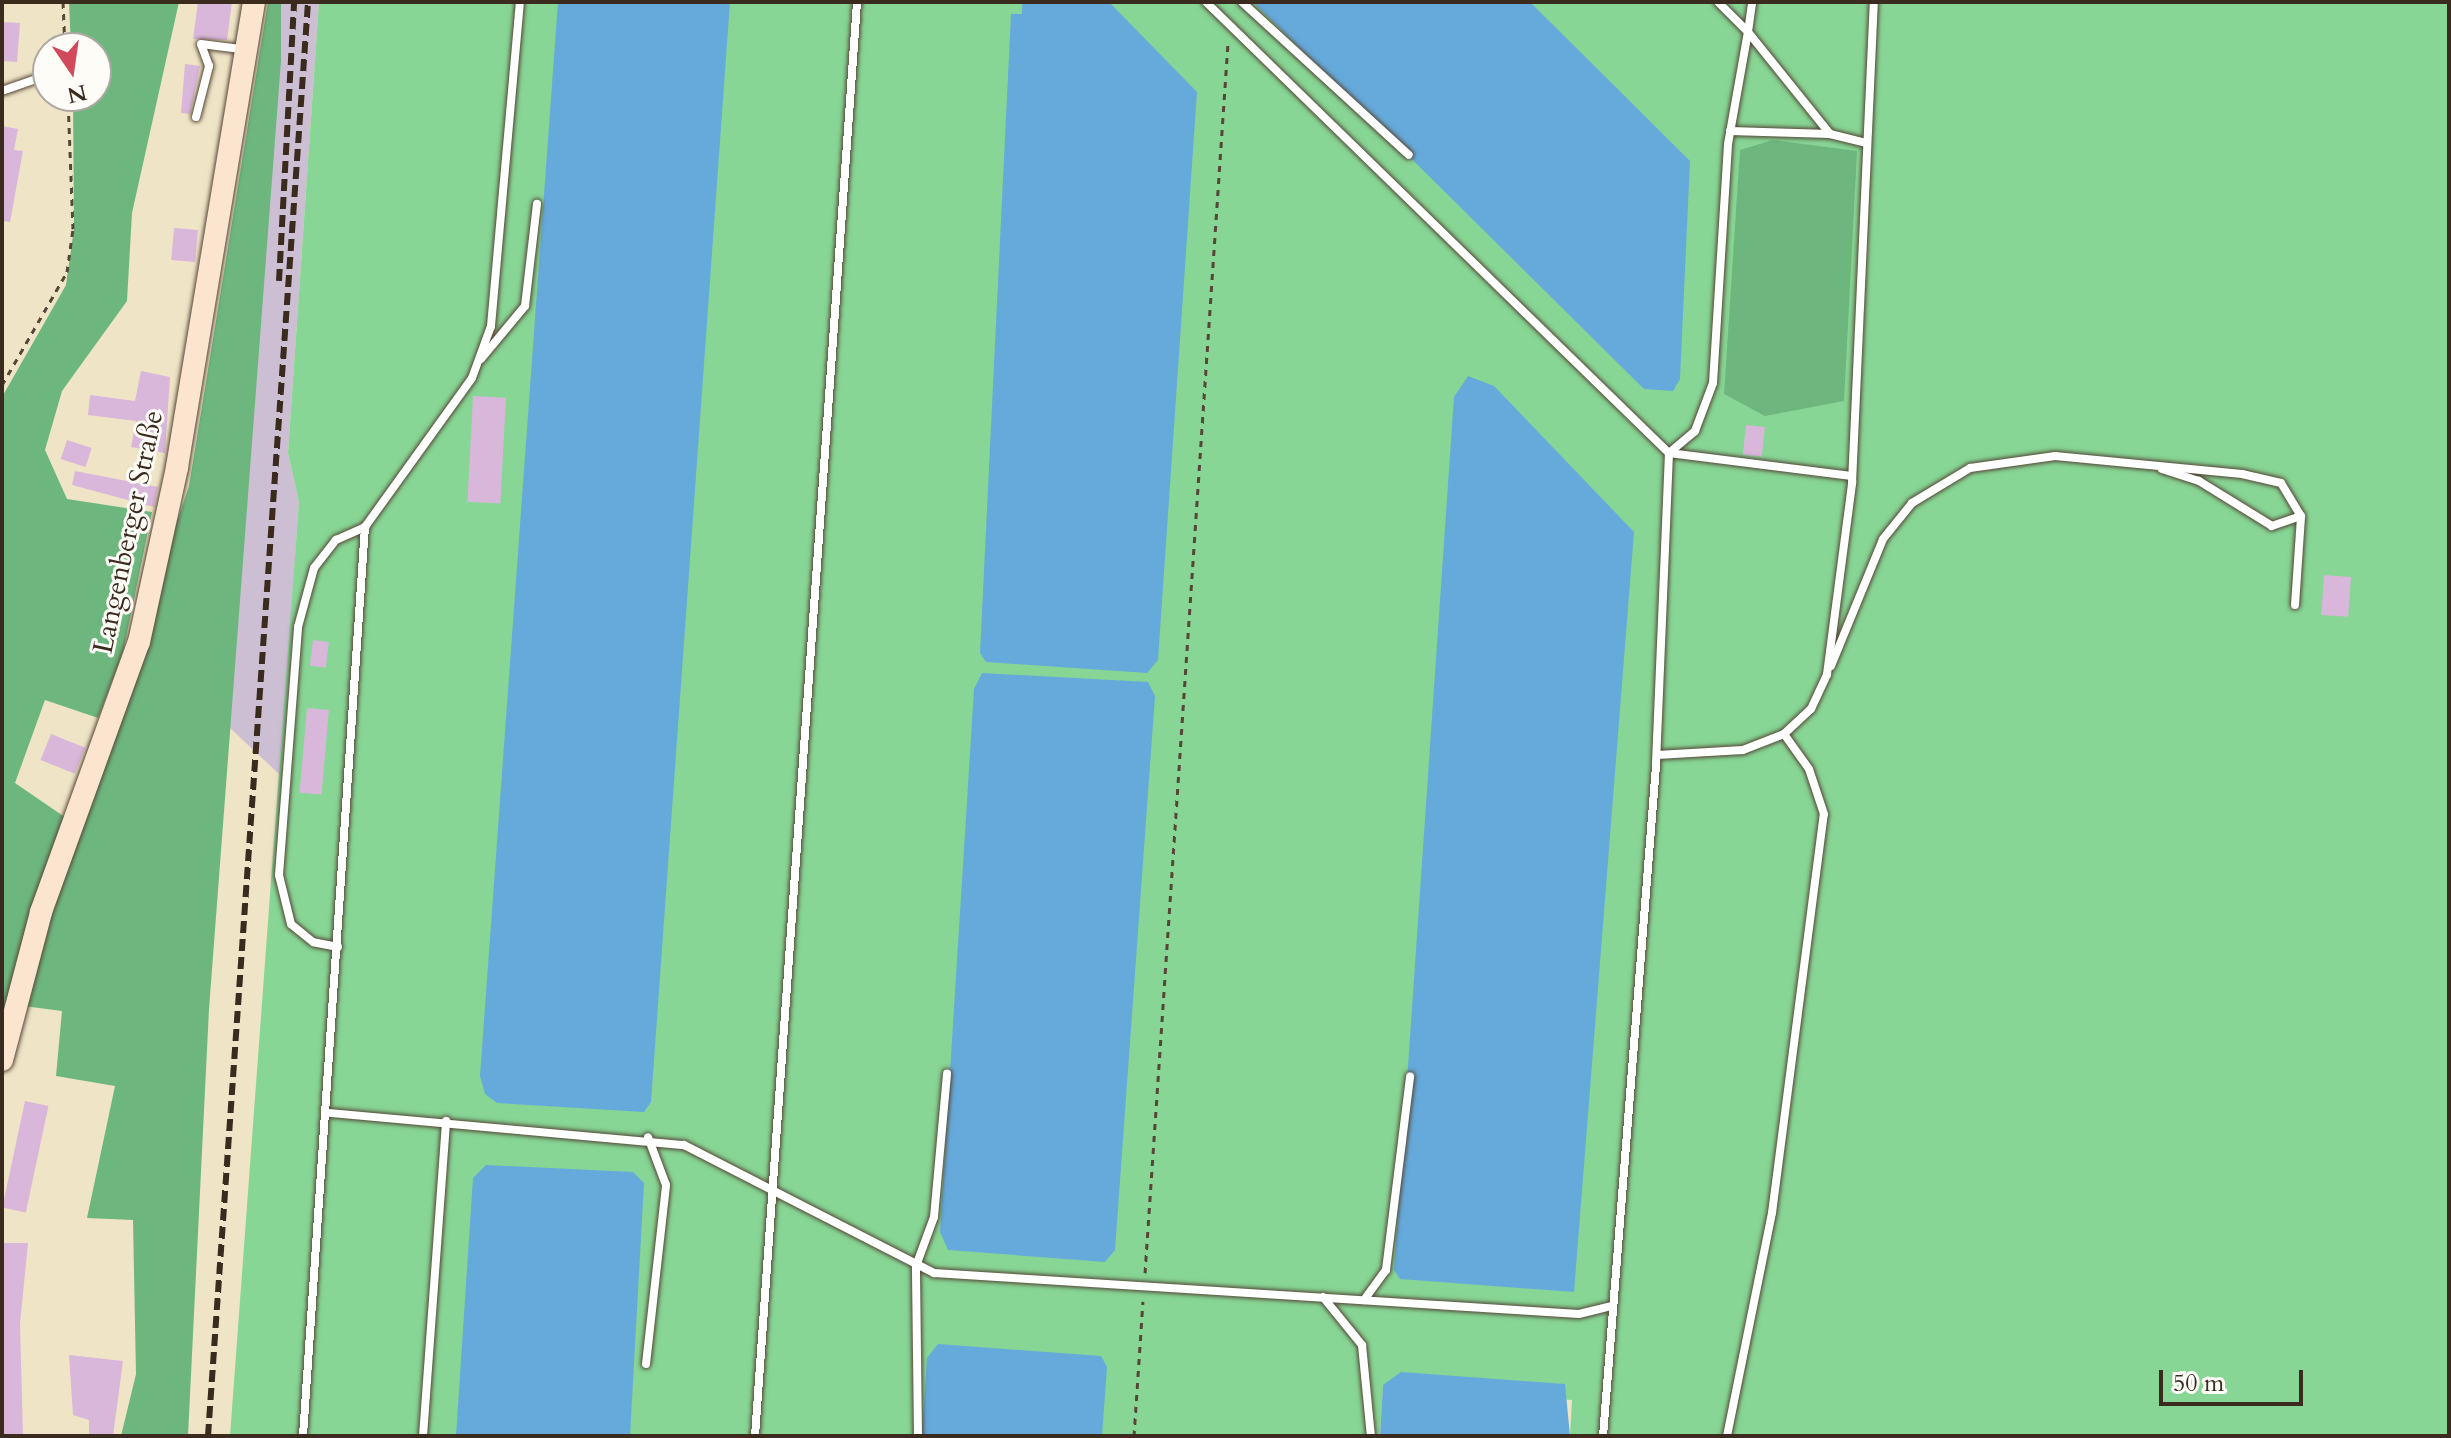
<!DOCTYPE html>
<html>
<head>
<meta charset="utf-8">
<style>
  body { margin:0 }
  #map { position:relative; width:2451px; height:1438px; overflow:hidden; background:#efe4c6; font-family:Cardo,serif }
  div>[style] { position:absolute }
  .industrial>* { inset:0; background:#ccbfd4 }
  .green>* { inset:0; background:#87d695 }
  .forest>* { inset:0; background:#6db77e }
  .water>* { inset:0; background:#65aadb }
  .building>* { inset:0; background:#d9b7db; transform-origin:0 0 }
  .path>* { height:3px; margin-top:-1.5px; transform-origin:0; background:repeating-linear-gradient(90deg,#564637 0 6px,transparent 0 12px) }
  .roads { filter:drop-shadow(0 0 2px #564637) drop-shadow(0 0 2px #564637) }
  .service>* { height:8px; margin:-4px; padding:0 4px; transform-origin:4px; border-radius:4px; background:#fff }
  .secondary>* { height:22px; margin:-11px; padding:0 11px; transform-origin:11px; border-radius:11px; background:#fce5cf }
  .rail>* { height:6px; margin-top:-3px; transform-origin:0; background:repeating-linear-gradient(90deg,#3b2a1e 0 12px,transparent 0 18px) }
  span { translate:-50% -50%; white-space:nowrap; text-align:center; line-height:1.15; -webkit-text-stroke:6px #fdfcf7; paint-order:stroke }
  .street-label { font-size:28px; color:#3b2a1e }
  .frame { position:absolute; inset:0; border:4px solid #3b2a1e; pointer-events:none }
  .north { position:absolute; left:32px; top:32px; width:80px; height:80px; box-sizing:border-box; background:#fdfcf7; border:2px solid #afa8a0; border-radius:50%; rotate:167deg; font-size:22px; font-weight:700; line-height:32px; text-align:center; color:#3b2a1e }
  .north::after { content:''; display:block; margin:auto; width:28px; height:36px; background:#d1495b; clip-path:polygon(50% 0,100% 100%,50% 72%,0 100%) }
  .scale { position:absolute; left:2159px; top:1370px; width:144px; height:36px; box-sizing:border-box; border:4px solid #3b2a1e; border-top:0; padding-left:10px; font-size:24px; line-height:28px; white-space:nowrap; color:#3b2a1e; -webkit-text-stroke:6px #fdfcf7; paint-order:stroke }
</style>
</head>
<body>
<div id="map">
  <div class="industrial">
    <div style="clip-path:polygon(281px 2px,319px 2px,288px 453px,299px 502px,280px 775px,228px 726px)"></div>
  </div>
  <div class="green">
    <div style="clip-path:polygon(319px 2px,2449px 2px,2449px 1436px,1570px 1436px,1572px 1400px,1383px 1385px,1380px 1436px,230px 1436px,299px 502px,288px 453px)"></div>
  </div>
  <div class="forest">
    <div style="clip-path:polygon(69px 2px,179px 2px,132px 213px,127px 301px,62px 391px,45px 450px,67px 499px,152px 512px,123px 652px,98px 718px,45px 700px,15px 783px,72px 822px,2px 1051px,2px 397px,66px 285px,74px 228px,73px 96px,96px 96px,96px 48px,71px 48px)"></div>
    <div style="clip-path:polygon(268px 2px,281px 2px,281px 61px,209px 1009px,188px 1436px,121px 1436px,136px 1374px,133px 1220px,87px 1218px,115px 1086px,56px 1076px,62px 1011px,16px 1005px,189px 486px)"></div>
    <div style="clip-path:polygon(1773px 140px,1857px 151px,1844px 401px,1765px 416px,1724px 394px,1740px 150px)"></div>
  </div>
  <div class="water">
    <div style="clip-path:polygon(558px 2px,730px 2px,651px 1102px,644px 1112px,497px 1103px,485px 1094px,480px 1076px)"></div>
    <div style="clip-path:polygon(1022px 2px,1109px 2px,1197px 92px,1158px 660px,1147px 673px,986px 662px,980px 653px,1011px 14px,1022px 14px)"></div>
    <div style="clip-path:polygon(1253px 2px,1530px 2px,1690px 161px,1680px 379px,1673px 391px,1644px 389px)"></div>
    <div style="clip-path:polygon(1468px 376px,1494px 386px,1634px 532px,1574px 1292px,1400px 1279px,1394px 1270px,1454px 397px)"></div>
    <div style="clip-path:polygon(982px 673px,1148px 682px,1155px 696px,1115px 1250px,1105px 1262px,948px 1250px,940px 1232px,974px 689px)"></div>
    <div style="clip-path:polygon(486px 1165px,633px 1172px,644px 1183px,630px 1436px,456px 1436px,473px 1178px)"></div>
    <div style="clip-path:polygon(938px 1344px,1101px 1356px,1107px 1367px,1102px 1436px,922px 1436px,927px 1358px)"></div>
    <div style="clip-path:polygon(1401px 1372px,1565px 1384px,1570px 1436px,1380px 1436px,1383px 1385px)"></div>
  </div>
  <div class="building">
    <div style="clip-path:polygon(198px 2px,232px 2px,227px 40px,193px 39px)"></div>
    <div style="clip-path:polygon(2px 22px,20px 23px,17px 62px,2px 61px)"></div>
    <div style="clip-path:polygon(185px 64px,200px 66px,190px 114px,181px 113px)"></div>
    <div style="clip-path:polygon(2px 126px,18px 129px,14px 150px,23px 151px,10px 222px,2px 221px)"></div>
    <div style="left:174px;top:228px;width:24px;height:32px;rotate:5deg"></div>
    <div style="clip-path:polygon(141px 371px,170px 377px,165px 453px,131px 447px,136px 421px,88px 415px,90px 395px,135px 401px)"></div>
    <div style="left:473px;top:396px;width:33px;height:106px;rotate:3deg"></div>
    <div style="left:1746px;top:425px;width:19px;height:30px;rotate:6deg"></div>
    <div style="left:67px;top:440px;width:26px;height:20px;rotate:18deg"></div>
    <div style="clip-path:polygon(75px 471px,158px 487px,154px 507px,72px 485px)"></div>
    <div style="left:2324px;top:575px;width:27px;height:40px;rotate:4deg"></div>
    <div style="left:313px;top:640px;width:16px;height:26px;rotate:7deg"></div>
    <div style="left:307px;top:708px;width:22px;height:85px;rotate:5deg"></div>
    <div style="left:51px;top:734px;width:37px;height:28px;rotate:22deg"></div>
    <div style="left:25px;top:1101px;width:24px;height:109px;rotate:12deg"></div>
    <div style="clip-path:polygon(2px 1243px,28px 1243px,20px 1324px,23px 1436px,2px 1436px)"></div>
    <div style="clip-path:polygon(69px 1355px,123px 1361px,113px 1436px,89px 1436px,89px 1420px,73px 1415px)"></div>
  </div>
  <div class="path">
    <div style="left:63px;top:2px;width:46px;rotate:87.5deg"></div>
    <div style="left:2px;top:385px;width:130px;rotate:-60.1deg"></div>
    <div style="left:67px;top:272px;width:43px;rotate:-82.1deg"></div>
    <div style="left:73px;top:229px;width:133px;rotate:-92.2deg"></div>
    <div style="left:1145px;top:1273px;width:1232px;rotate:-86.14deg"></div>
    <div style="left:1134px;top:1436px;width:135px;rotate:-86.2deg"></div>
  </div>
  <div class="roads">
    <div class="service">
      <div style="left:1206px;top:2px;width:646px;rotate:44.25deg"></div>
      <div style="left:1669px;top:453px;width:313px;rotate:92.4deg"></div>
      <div style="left:1656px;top:766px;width:672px;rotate:94.52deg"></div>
      <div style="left:1242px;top:2px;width:226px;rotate:42.5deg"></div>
      <div style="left:1718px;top:2px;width:42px;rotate:45deg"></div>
      <div style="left:1748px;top:32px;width:30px;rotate:-82deg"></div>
      <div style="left:1748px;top:32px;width:131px;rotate:51.2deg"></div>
      <div style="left:1830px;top:134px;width:38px;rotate:14deg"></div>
      <div style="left:2px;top:91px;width:49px;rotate:-19.2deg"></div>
      <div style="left:196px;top:117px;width:53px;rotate:-75.7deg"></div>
      <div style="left:209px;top:66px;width:23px;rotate:-110deg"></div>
      <div style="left:201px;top:44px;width:40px;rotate:7.1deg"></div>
      <div style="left:1730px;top:131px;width:100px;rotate:1.7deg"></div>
      <div style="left:481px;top:359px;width:69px;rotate:-50.3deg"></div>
      <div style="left:525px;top:306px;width:103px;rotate:-83.3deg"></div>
      <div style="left:1669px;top:453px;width:34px;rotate:-40deg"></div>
      <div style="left:1695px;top:431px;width:51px;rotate:-69.4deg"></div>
      <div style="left:1713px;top:383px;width:239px;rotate:-86.4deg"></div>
      <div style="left:1728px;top:144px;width:114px;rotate:-79.9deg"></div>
      <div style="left:1669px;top:453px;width:184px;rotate:7.2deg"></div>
      <div style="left:2295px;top:605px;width:89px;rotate:-86.1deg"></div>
      <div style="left:1831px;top:666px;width:137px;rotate:-67.7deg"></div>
      <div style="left:1883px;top:539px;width:46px;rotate:-51.1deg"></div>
      <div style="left:1912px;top:503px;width:68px;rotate:-31.1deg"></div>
      <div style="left:1970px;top:468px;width:86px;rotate:-8deg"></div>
      <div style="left:2055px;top:456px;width:188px;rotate:5.5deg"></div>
      <div style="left:2242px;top:474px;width:40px;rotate:13deg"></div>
      <div style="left:2281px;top:483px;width:39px;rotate:59deg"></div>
      <div style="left:2301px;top:516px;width:31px;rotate:161deg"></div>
      <div style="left:2272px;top:526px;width:86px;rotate:-148.3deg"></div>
      <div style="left:2199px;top:481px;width:39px;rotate:-162deg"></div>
      <div style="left:1657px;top:755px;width:86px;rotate:-3.3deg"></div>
      <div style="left:1743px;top:750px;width:44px;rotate:-21.3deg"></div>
      <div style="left:1784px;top:734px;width:37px;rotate:-43deg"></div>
      <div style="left:1811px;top:709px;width:38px;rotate:-65deg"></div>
      <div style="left:1827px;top:674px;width:193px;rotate:-82.5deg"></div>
      <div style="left:1852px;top:483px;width:482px;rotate:-87.4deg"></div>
      <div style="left:338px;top:947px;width:25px;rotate:-169deg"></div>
      <div style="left:313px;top:942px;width:28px;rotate:-141deg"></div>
      <div style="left:291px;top:924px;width:50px;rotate:-103.8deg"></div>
      <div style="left:279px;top:875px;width:249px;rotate:-85.6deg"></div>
      <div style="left:298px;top:627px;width:61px;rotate:-74.8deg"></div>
      <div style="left:314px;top:568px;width:36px;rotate:-52deg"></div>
      <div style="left:336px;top:540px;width:32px;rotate:-24deg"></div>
      <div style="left:330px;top:1113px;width:355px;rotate:5.2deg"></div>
      <div style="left:684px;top:1145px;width:281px;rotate:27.1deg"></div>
      <div style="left:934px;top:1273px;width:646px;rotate:3.64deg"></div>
      <div style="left:1579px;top:1314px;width:33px;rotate:-14deg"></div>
      <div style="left:1323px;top:1297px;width:62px;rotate:50.9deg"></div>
      <div style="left:1362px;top:1345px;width:91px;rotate:84.4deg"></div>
      <div style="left:1364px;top:1300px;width:37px;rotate:-54deg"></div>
      <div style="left:1386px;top:1270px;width:195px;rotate:-82.9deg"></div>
      <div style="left:646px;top:1364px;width:180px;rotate:-83.6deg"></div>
      <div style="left:666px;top:1185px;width:51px;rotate:-110.6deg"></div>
      <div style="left:303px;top:1436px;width:911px;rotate:-86.1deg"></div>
      <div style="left:365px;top:527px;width:183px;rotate:-54.3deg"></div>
      <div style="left:472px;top:378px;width:55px;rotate:-69.9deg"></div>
      <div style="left:491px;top:326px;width:325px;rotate:-84.9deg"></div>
      <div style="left:423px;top:1436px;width:316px;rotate:-85.8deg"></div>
      <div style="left:755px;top:1436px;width:1438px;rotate:-85.93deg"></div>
      <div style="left:918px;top:1436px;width:170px;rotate:-90.7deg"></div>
      <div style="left:916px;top:1266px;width:52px;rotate:-69.8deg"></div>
      <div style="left:934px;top:1217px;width:144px;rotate:-84.8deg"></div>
      <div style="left:1727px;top:1436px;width:227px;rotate:-78.6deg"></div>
      <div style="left:1772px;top:1213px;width:402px;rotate:-82.6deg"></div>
      <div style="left:1824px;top:814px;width:47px;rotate:-108.4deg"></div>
      <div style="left:1809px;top:769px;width:43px;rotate:-125.5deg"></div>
    </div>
    <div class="secondary">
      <div style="left:2px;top:1060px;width:153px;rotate:-75.2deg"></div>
      <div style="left:41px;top:912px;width:287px;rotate:-70.1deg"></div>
      <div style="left:139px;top:642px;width:179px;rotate:-77.7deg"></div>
      <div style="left:177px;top:467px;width:471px;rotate:-80.6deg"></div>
    </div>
  </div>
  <div class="rail">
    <div style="left:279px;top:281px;width:279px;rotate:-86.9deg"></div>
    <div style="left:208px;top:1436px;width:1437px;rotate:-86.01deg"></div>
  </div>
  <div class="street-label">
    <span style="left:128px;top:532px;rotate:-78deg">Langenberger Straße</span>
  </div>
  <div class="frame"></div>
  <div class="north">N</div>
  <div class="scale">50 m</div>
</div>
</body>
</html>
